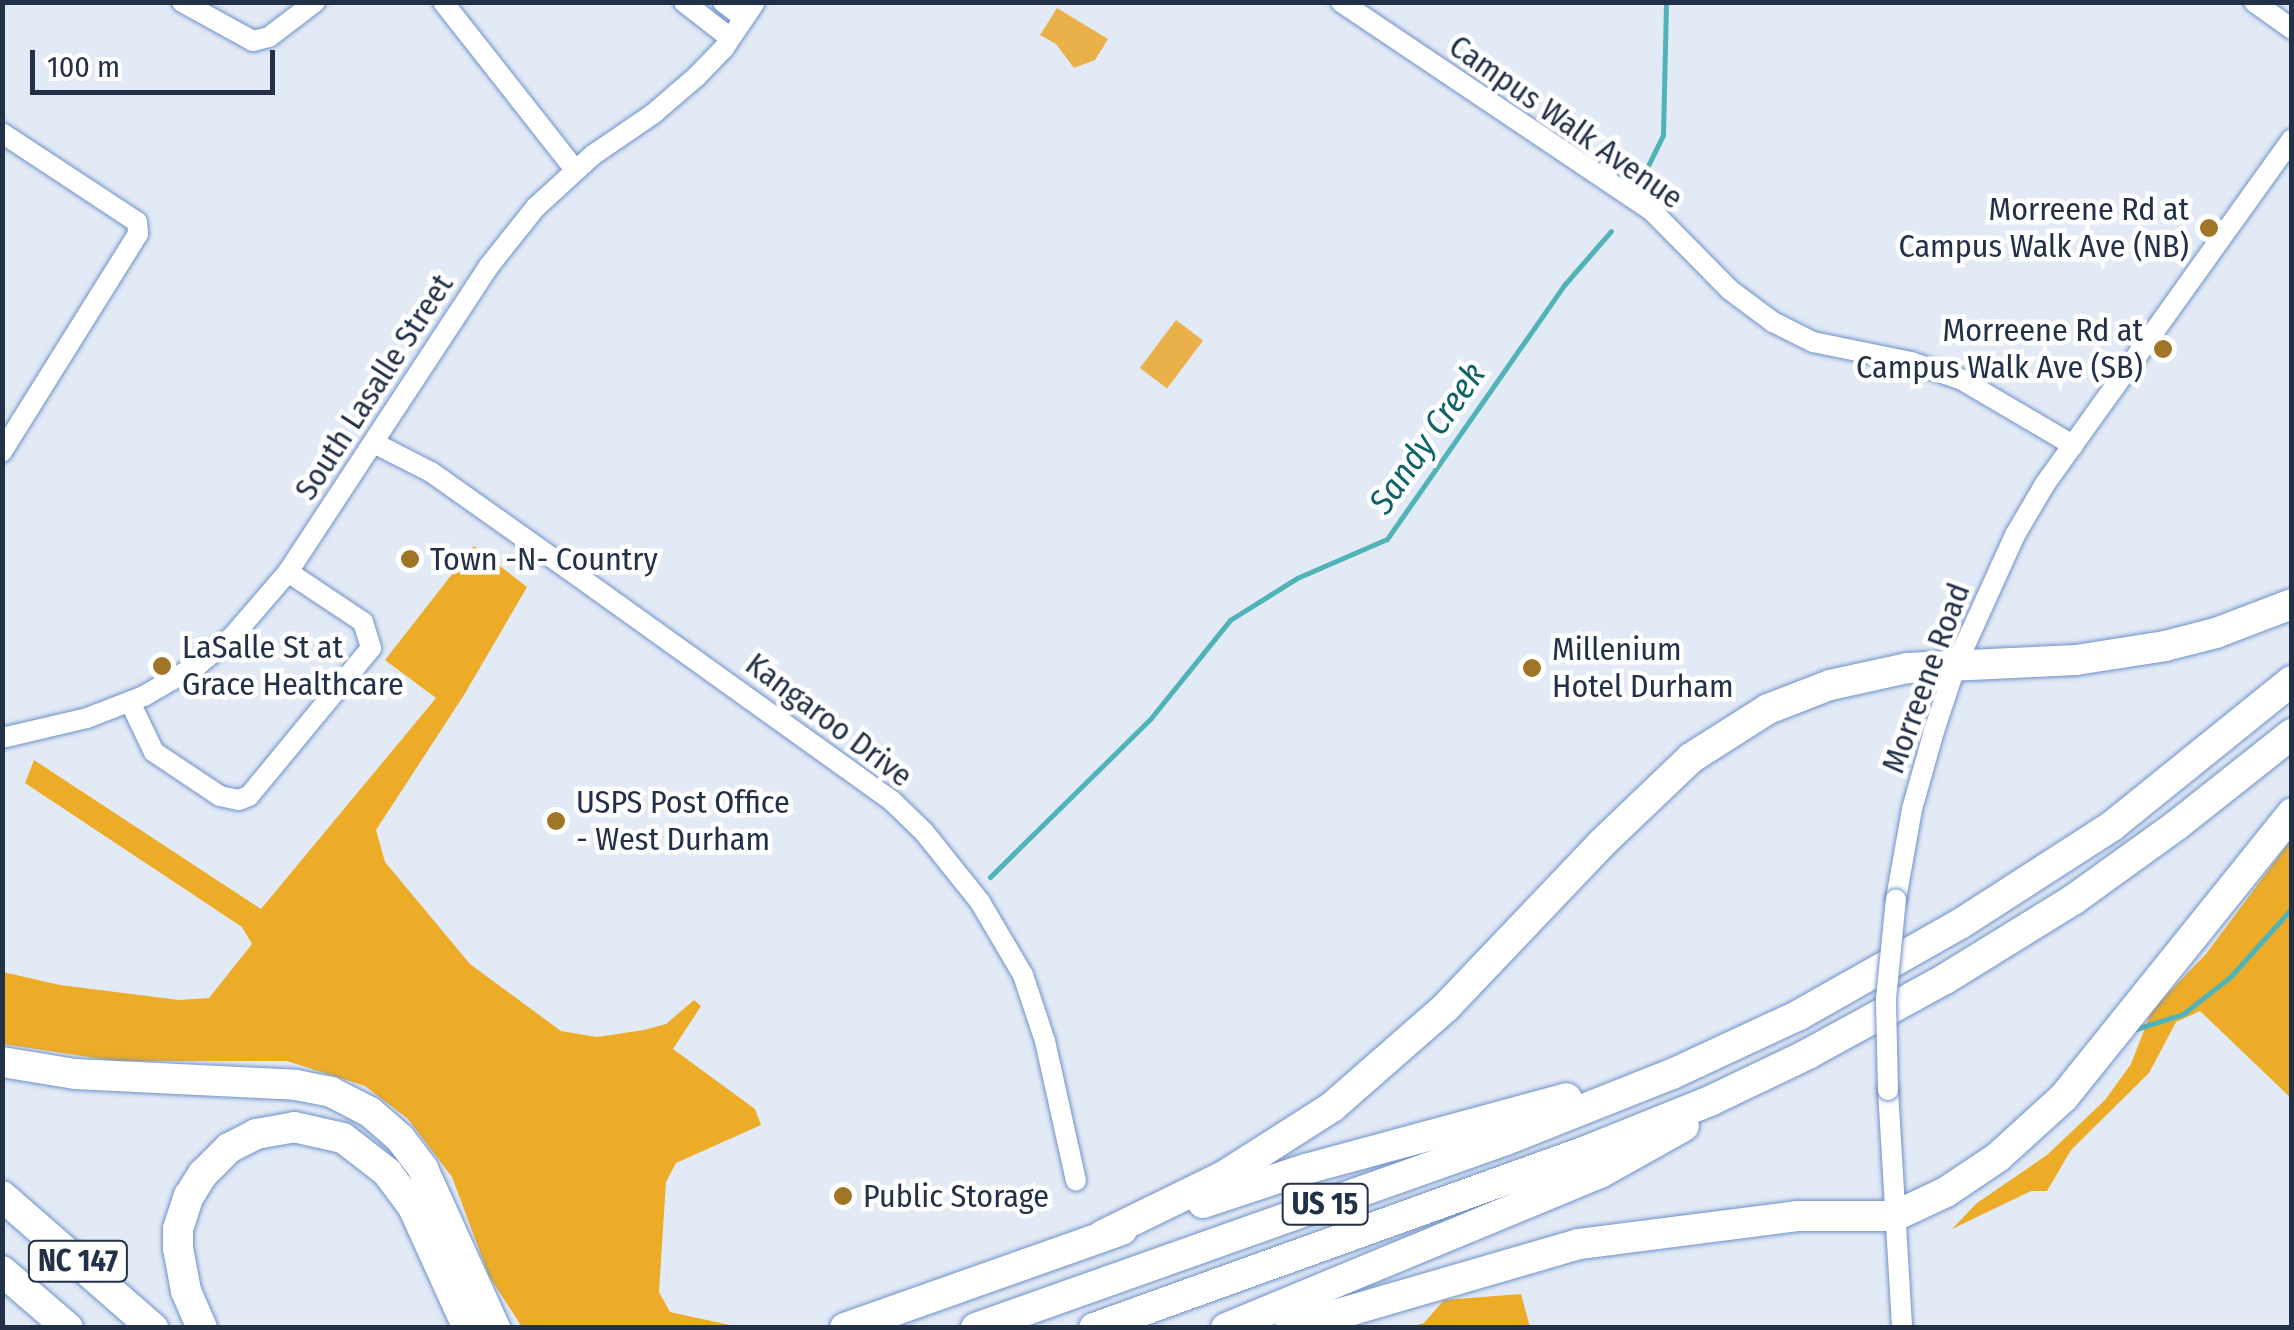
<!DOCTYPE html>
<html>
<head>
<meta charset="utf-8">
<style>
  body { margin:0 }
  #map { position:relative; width:2294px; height:1330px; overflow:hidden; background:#e2eaf6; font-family:"Fira Sans Condensed",sans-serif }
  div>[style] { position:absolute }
  .green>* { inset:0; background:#eab14a; transform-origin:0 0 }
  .forest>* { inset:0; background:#edac27 }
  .stream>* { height:5px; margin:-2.5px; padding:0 2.5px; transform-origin:2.5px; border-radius:2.5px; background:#50b3b8 }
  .roads { filter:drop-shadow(0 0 2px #6f91c7) drop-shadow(0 0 2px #6f91c7) }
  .minor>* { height:20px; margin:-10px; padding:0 10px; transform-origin:10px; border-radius:10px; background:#fff }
  .highway>* { height:30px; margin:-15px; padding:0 15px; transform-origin:15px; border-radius:15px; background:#fff }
  .bridges { filter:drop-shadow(0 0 2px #6f91c7) drop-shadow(0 0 2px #6f91c7) }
  .minor-bridge>* { height:20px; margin:-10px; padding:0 10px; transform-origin:10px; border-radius:10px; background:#fff }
  .dots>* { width:28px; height:28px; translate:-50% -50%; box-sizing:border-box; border:5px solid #fff; border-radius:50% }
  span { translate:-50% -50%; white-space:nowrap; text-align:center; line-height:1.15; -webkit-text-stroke:9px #fff; paint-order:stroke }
  .shield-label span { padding:2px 8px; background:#fff; border:2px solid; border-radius:8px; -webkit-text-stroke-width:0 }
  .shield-label { font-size:30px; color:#233148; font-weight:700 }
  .street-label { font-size:32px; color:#233148 }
  .poi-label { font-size:32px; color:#233148 }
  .right { translate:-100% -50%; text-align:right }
  .left { translate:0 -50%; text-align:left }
  .water-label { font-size:35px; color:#0f6367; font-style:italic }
  .frame { position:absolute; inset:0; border:5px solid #233148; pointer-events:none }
  .scale { position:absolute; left:30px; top:50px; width:245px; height:45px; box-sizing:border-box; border:5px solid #233148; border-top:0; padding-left:12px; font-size:30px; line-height:35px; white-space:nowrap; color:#233148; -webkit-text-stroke:8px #fff; paint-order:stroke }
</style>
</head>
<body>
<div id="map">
  <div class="green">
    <div style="clip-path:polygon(1057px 8px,1108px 39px,1095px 60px,1074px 68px,1056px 44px,1040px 35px)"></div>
    <div style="left:1176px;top:320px;width:34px;height:60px;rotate:37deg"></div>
  </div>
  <div class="forest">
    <div style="clip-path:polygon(474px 546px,527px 587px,464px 695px,376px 830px,385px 862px,470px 964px,561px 1031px,597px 1037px,644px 1030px,666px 1024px,694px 1000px,701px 1006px,673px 1049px,755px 1109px,761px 1125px,676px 1163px,666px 1182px,659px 1292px,670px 1312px,739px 1327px,522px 1327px,489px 1276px,452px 1177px,408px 1119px,365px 1086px,287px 1061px,115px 1061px,3px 1044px,3px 972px,60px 985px,179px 1000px,209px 998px,252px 944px,242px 927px,25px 783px,34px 760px,261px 909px,436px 698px,385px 660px)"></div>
    <div style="clip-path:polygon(2291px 840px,2291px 1098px,2200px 1011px,2176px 1022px,2149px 1073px,2071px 1150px,2047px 1191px,2031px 1191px,1952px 1229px,1977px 1203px,2047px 1155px,2105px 1100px,2131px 1064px,2152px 1010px,2206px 954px)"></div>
    <div style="clip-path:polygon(1521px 1294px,1530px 1327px,1411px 1327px,1424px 1323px,1444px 1300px)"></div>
  </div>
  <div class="stream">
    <div style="left:1643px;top:176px;width:46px;rotate:-64deg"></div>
    <div style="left:1663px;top:135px;width:133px;rotate:-88.7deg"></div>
    <div style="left:990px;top:877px;width:226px;rotate:-44.6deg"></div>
    <div style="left:1151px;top:718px;width:126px;rotate:-51.1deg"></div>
    <div style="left:1230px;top:620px;width:79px;rotate:-32.1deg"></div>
    <div style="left:1297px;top:578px;width:98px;rotate:-23.4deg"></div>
    <div style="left:1387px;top:539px;width:311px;rotate:-55.1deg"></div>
    <div style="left:1565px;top:284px;width:70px;rotate:-49deg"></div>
    <div style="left:2136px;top:1029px;width:49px;rotate:-17.7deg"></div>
    <div style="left:2183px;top:1014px;width:60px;rotate:-38.2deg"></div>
    <div style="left:2230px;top:977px;width:93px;rotate:-48.1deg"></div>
  </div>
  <div class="roads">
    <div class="minor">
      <div style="left:182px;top:2px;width:81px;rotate:28.8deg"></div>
      <div style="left:253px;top:41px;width:16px;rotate:-14deg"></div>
      <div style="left:269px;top:37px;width:58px;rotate:-37.3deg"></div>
      <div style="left:443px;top:2px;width:214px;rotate:51.8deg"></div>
      <div style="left:684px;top:2px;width:58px;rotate:38deg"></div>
      <div style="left:723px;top:2px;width:26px;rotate:37deg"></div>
      <div style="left:1341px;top:2px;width:376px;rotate:33.9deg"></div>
      <div style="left:1653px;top:212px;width:110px;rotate:45.4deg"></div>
      <div style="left:1730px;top:290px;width:54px;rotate:36.7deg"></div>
      <div style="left:1773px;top:322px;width:45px;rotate:26.6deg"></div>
      <div style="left:1813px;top:342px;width:100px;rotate:11.5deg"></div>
      <div style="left:1911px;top:362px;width:54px;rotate:19.4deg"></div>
      <div style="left:1962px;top:380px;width:129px;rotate:30.4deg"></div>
      <div style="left:2254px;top:2px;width:47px;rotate:35.4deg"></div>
      <div style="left:2px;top:133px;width:162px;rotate:33.4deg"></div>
      <div style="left:137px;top:222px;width:12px;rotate:85deg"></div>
      <div style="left:138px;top:234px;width:257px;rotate:122deg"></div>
      <div style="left:374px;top:443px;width:64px;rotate:27deg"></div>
      <div style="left:431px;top:472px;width:168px;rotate:35.3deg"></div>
      <div style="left:568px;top:569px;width:397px;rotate:35.6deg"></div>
      <div style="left:891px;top:800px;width:46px;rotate:44.1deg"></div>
      <div style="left:924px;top:832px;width:90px;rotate:51.3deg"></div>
      <div style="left:980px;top:902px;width:85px;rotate:59.5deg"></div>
      <div style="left:1023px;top:975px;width:70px;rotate:71.6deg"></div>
      <div style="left:1045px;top:1041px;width:143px;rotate:77.5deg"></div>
      <div style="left:130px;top:702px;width:55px;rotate:64.4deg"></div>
      <div style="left:154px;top:752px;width:79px;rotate:33.7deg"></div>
      <div style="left:220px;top:796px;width:19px;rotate:12deg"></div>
      <div style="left:239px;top:800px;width:11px;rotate:-22deg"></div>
      <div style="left:249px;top:796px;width:192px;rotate:-50.5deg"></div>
      <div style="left:371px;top:648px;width:27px;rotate:-107deg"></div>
      <div style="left:363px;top:622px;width:90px;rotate:-146.3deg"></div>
      <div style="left:2px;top:738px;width:87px;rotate:-13.2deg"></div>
      <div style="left:87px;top:718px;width:61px;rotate:-21.1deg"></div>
      <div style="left:144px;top:696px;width:64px;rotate:-30.2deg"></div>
      <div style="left:199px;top:664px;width:44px;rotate:-39.5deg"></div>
      <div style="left:233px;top:636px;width:84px;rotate:-49.3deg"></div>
      <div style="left:288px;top:572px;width:366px;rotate:-56.7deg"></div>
      <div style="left:489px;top:266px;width:75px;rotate:-51.5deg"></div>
      <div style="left:536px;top:207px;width:77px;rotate:-42.4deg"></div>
      <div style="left:593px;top:155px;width:73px;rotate:-34.3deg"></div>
      <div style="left:653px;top:114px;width:58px;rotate:-40.8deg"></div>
      <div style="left:697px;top:76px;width:39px;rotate:-46deg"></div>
      <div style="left:724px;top:48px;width:55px;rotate:-56deg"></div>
      <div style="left:1896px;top:899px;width:91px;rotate:-79.9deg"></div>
      <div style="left:1912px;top:809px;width:81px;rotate:-74.2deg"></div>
      <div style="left:1934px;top:731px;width:70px;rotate:-71.6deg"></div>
      <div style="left:1956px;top:665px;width:143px;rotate:-65.6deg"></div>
      <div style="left:2015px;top:535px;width:59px;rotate:-59.5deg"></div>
      <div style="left:2045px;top:484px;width:424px;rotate:-54.4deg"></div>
      <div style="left:1888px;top:1090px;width:238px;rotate:86.6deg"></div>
    </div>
    <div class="highway">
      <div style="left:2px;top:1062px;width:74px;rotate:9.3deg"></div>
      <div style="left:75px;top:1074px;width:221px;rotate:2.8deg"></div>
      <div style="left:296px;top:1085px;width:36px;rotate:11deg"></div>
      <div style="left:331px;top:1092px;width:44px;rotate:27.1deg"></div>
      <div style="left:370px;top:1112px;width:40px;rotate:41deg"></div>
      <div style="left:400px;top:1138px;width:39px;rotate:53deg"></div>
      <div style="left:423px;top:1169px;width:175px;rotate:65.6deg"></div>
      <div style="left:2px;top:1196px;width:201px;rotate:41.2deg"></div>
      <div style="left:1203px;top:1203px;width:108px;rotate:-18.3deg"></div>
      <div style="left:1306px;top:1169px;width:270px;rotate:-15.2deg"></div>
      <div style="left:1103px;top:1235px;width:135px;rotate:-26deg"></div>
      <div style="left:1224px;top:1176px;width:128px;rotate:-32.6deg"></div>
      <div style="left:1332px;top:1107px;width:150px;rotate:-41.2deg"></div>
      <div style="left:1445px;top:1008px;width:226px;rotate:-46.4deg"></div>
      <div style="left:1601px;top:844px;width:124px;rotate:-43.7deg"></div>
      <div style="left:1691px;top:758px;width:91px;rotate:-32.5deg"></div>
      <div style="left:1768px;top:709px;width:66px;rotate:-21.2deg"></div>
      <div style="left:1830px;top:685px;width:79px;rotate:-12.4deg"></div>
      <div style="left:1907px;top:668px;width:169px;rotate:-2.7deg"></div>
      <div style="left:2076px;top:660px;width:90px;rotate:-8.9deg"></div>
      <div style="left:2165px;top:646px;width:53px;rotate:-14.3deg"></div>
      <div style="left:2216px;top:633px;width:81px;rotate:-20.9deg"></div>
      <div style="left:2px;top:1271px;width:87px;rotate:40.8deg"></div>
      <div style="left:202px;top:1328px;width:40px;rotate:-113.4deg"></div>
      <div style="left:186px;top:1291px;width:44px;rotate:-100.5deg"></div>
      <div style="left:178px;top:1248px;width:19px;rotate:-90deg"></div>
      <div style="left:178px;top:1229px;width:35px;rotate:-72deg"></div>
      <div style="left:189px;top:1196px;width:26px;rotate:-58deg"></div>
      <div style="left:203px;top:1174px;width:37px;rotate:-45deg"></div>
      <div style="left:229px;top:1148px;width:30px;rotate:-27deg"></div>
      <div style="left:256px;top:1134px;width:39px;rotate:-10deg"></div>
      <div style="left:294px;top:1127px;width:50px;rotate:12.7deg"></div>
      <div style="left:343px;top:1138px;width:56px;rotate:37.7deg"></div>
      <div style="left:387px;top:1172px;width:44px;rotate:53.4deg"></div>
      <div style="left:413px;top:1207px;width:133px;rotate:65.6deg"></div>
      <div style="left:845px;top:1328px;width:294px;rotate:-19.5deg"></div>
      <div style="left:976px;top:1328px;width:562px;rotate:-19.53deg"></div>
      <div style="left:1506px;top:1140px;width:179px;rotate:-21.7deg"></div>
      <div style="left:1672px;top:1074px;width:140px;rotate:-24.9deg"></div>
      <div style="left:1799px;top:1015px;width:185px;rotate:-29.5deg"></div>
      <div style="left:1960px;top:924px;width:181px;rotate:-32.8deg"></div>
      <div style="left:2112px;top:826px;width:231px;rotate:-38.9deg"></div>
      <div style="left:1094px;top:1328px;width:523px;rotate:-19.79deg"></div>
      <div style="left:1586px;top:1151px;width:134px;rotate:-22deg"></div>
      <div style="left:1710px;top:1101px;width:109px;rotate:-25.6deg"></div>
      <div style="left:1808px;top:1054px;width:156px;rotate:-28.7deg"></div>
      <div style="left:1945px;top:979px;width:150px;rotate:-31.7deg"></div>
      <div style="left:2073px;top:900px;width:128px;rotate:-35.8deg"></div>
      <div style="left:2177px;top:825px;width:147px;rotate:-38.4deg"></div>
      <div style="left:1226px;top:1328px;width:405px;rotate:-22.5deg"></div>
      <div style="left:1600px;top:1173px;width:96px;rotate:-29.2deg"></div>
      <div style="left:1290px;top:1328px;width:301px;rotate:-16.2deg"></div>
      <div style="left:1579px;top:1244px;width:220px;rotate:-7.3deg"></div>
      <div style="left:1797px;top:1216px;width:98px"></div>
      <div style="left:1895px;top:1216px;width:56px;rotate:-25.2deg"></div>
      <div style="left:1946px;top:1192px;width:63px;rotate:-33.9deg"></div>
      <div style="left:1998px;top:1157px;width:89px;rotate:-42.3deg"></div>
      <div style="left:2064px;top:1097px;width:364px;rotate:-51.2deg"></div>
    </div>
  </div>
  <div class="bridges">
    <div class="minor-bridge">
      <div style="left:1888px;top:1090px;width:91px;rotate:-91.3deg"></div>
      <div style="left:1886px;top:999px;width:100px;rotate:-84.3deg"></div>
    </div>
  </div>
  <div class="dots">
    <div style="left:2209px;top:228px;background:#a07626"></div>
    <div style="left:2163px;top:349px;background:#a07626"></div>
    <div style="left:410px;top:559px;background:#a07626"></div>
    <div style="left:162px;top:666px;background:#a07626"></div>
    <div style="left:1532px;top:668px;background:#a07626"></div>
    <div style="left:556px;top:821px;background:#a07626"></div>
    <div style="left:843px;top:1196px;background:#a07626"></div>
  </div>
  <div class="shield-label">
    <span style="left:1325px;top:1204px">US 15</span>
    <span style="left:78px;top:1261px">NC 147</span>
  </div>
  <div class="street-label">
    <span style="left:1566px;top:122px;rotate:35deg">Campus Walk Avenue</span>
    <span style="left:374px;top:387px;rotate:-57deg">South Lasalle Street</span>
    <span style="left:1926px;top:678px;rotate:-70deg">Morreene Road</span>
    <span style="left:829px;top:720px;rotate:37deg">Kangaroo Drive</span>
  </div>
  <div class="poi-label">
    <span class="right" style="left:2189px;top:228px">Morreene Rd at<br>Campus Walk Ave (NB)</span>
    <span class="right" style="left:2143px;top:349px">Morreene Rd at<br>Campus Walk Ave (SB)</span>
    <span class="left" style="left:430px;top:559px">Town -N- Country</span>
    <span class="left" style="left:182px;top:666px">LaSalle St at<br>Grace Healthcare</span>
    <span class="left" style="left:1552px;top:668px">Millenium<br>Hotel Durham</span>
    <span class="left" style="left:576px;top:821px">USPS Post Office<br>- West Durham</span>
    <span class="left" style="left:863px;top:1196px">Public Storage</span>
  </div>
  <div class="water-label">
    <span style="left:1427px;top:438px;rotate:-55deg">Sandy Creek</span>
  </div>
  <div class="frame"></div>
  <div class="scale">100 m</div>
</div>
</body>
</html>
